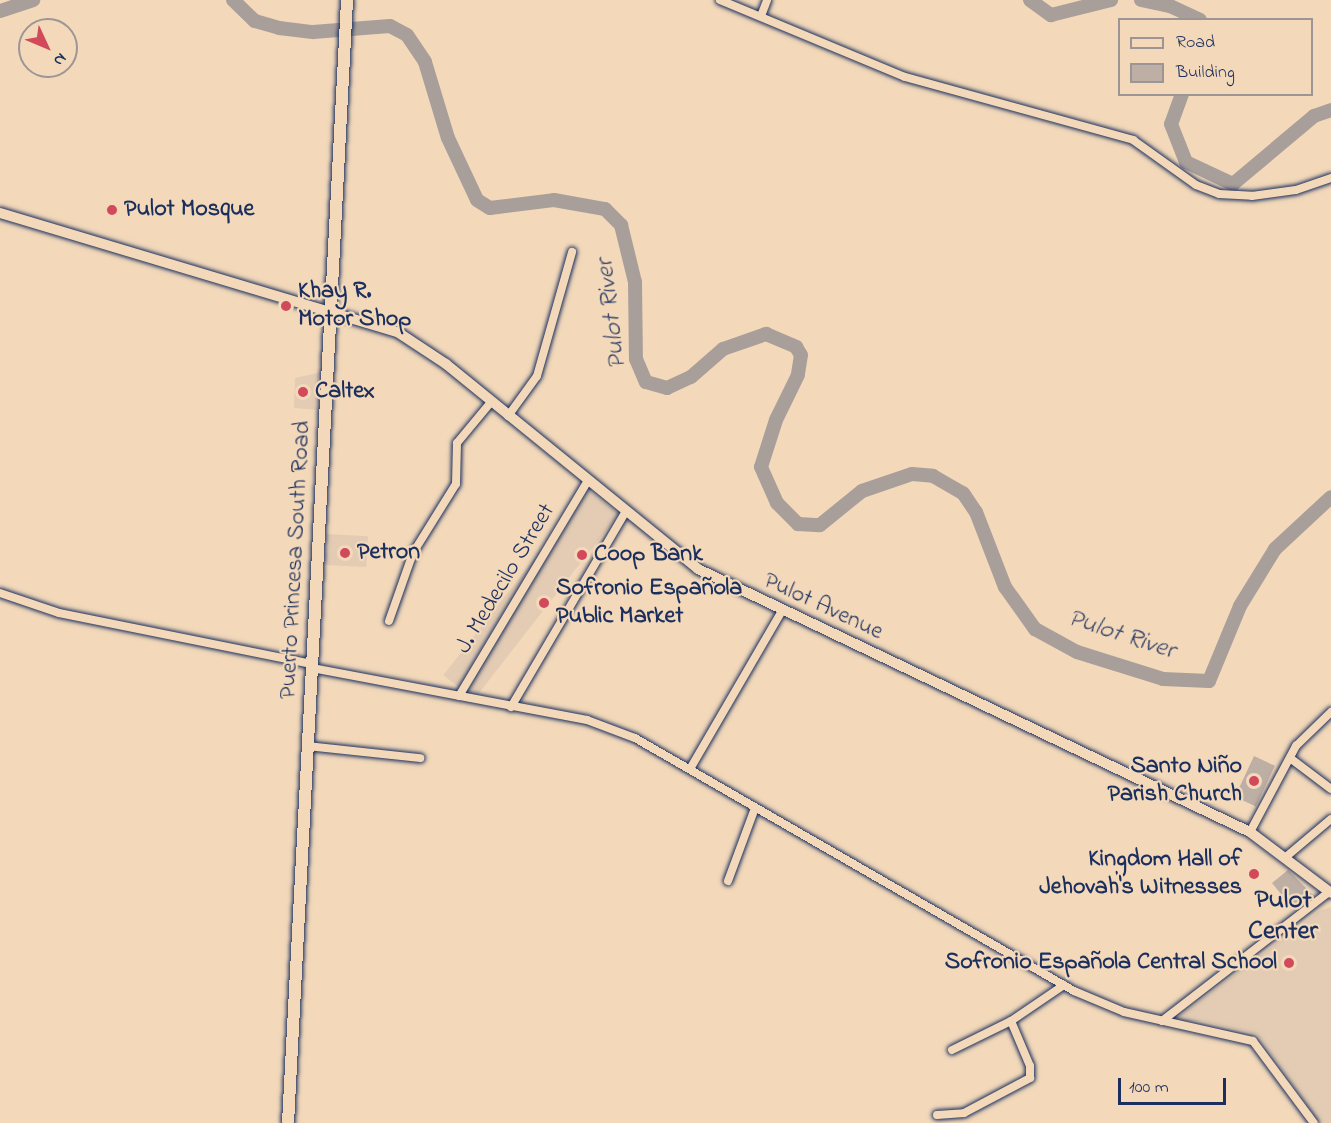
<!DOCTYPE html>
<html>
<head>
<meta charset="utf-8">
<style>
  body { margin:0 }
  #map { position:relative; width:1331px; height:1123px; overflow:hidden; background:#f3d9ba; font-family:"Indie Flower",sans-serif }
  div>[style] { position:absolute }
  .built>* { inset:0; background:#e3ccb3; transform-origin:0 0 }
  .river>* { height:14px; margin:-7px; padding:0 7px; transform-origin:7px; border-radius:7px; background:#a99f9a }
  .building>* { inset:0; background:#beafa4; transform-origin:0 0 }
  .roads { filter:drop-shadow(0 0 2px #1b2f5e) drop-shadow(0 0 2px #1b2f5e) }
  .street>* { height:8px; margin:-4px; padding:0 4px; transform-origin:4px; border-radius:4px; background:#f3d9ba }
  .secondary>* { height:10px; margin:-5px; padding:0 5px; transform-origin:5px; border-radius:5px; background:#f3d9ba }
  .primary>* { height:12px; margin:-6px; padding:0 6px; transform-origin:6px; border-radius:6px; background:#f3d9ba }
  .dots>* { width:16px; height:16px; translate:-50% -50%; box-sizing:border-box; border:3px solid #f3d9ba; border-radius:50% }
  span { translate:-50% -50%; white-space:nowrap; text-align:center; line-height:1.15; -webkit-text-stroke:4.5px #f3d9ba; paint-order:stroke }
  .poi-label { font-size:24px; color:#1b2f5e; font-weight:700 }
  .left { translate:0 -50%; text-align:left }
  .right { translate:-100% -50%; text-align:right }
  .street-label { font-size:24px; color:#1b2f5e }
  .water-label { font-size:26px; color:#37456a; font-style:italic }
  .quarter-label { font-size:27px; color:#1b2f5e; font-weight:700 }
  .legend { position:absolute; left:1118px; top:18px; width:195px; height:78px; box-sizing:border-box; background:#f3d9ba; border:2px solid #9d9595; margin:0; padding:8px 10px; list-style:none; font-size:18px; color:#1b2f5e }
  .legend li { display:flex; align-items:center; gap:12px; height:30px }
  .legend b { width:30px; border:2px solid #9d9595 }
  .north { position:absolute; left:18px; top:18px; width:60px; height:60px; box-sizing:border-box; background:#f3d9ba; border:2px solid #9d9595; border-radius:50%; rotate:134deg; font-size:16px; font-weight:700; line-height:24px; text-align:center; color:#1b2f5e }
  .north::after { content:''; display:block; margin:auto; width:21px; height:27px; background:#d1495b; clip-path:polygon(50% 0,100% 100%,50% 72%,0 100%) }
  .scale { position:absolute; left:1118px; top:1078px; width:108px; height:27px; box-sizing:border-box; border:3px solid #1b2f5e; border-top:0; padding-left:8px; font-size:18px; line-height:21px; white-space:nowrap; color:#1b2f5e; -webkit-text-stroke:4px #f3d9ba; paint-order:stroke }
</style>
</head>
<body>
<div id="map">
  <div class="built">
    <div style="clip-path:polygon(318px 373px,319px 410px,294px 408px,295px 378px)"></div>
    <div style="left:588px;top:490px;width:39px;height:235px;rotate:38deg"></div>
    <div style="left:327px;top:534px;width:41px;height:31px;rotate:3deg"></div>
    <div style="clip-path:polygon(1331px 907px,1331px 1123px,1320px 1123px,1257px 1034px,1202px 1021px,1173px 1021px,1319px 911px)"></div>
  </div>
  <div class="river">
    <div style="left:233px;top:0;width:30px;rotate:44deg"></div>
    <div style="left:255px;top:21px;width:25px;rotate:16deg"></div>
    <div style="left:279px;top:28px;width:34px;rotate:7deg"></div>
    <div style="left:313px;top:32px;width:77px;rotate:-4.5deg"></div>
    <div style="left:390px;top:26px;width:19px;rotate:28deg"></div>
    <div style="left:407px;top:35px;width:32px;rotate:56deg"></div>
    <div style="left:425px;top:62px;width:79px;rotate:73.2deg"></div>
    <div style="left:448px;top:138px;width:68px;rotate:64.9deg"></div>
    <div style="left:477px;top:200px;width:15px;rotate:32deg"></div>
    <div style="left:490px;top:208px;width:64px;rotate:-7.1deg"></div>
    <div style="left:554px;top:200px;width:52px;rotate:10deg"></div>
    <div style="left:605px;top:209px;width:23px;rotate:45deg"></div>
    <div style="left:621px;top:225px;width:59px;rotate:76.2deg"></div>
    <div style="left:635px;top:282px;width:77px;rotate:89.3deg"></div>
    <div style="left:636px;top:359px;width:25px;rotate:67deg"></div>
    <div style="left:646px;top:382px;width:22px;rotate:16deg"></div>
    <div style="left:667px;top:388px;width:26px;rotate:-25deg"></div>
    <div style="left:691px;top:377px;width:43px;rotate:-41.2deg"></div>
    <div style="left:723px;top:349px;width:46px;rotate:-19.2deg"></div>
    <div style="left:766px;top:334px;width:33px;rotate:23deg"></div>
    <div style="left:796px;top:347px;width:9px;rotate:58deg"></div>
    <div style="left:801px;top:355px;width:20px;rotate:99deg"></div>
    <div style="left:798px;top:375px;width:50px;rotate:116.1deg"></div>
    <div style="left:776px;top:420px;width:49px;rotate:107.7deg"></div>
    <div style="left:761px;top:467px;width:39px;rotate:66deg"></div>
    <div style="left:777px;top:503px;width:30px;rotate:45deg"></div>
    <div style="left:798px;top:524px;width:22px;rotate:3deg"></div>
    <div style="left:820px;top:525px;width:54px;rotate:-39deg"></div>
    <div style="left:862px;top:491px;width:53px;rotate:-18.8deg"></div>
    <div style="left:912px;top:474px;width:21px;rotate:5deg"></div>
    <div style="left:933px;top:476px;width:34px;rotate:30deg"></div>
    <div style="left:963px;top:493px;width:23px;rotate:56deg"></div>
    <div style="left:976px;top:512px;width:80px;rotate:68.9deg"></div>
    <div style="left:1005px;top:587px;width:52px;rotate:54.5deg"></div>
    <div style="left:1035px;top:629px;width:48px;rotate:28.7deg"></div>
    <div style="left:1077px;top:652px;width:90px;rotate:17.4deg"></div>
    <div style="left:1163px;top:679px;width:46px;rotate:2.5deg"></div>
    <div style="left:1209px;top:681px;width:81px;rotate:-67.5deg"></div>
    <div style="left:1240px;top:606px;width:67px;rotate:-58.4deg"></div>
    <div style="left:1275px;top:549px;width:76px;rotate:-42.9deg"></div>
    <div style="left:1030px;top:0;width:26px;rotate:36deg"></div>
    <div style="left:1051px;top:15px;width:62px;rotate:-14deg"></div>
    <div style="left:1141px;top:0;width:30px;rotate:12deg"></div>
    <div style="left:1170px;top:6px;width:33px;rotate:25deg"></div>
    <div style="left:0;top:11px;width:35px;rotate:-18deg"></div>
    <div style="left:1182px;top:94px;width:32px;rotate:110deg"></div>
    <div style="left:1171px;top:124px;width:41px;rotate:68.5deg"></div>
    <div style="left:1186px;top:162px;width:52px;rotate:25.1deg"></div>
    <div style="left:1233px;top:184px;width:106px;rotate:-40deg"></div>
    <div style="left:1314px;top:116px;width:18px;rotate:-19deg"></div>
  </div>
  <div class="building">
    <div style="left:1254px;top:756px;width:23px;height:45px;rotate:25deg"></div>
    <div style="clip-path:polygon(1288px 870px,1313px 895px,1294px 910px,1272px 883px)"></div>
  </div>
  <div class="roads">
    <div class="street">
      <div style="left:720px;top:0;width:200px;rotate:22.6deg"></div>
      <div style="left:905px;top:77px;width:237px;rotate:15.4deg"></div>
      <div style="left:1133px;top:140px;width:77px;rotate:35.5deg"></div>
      <div style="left:1196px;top:185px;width:25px;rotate:21deg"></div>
      <div style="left:1219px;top:194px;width:33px;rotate:3deg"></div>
      <div style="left:1252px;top:196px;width:44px;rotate:-7.8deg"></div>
      <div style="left:1296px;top:190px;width:37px;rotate:-19deg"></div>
      <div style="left:761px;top:16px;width:17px;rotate:-69deg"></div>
      <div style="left:508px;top:416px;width:49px;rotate:-54.1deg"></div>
      <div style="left:537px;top:376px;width:129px;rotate:-74.2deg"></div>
      <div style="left:0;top:593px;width:62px;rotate:18.7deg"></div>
      <div style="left:59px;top:613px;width:258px;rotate:11.4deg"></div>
      <div style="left:389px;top:621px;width:72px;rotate:-70.6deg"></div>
      <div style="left:413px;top:553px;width:81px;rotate:-58.1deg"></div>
      <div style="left:456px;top:484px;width:41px;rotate:-88.6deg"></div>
      <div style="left:457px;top:443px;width:53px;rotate:-50.3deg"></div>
      <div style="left:312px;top:668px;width:280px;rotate:10.7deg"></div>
      <div style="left:587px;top:720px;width:51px;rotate:20.6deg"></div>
      <div style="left:635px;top:738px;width:507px;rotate:29.96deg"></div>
      <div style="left:1074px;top:991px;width:54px;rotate:22.8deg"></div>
      <div style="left:1124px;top:1012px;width:132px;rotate:12.7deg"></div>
      <div style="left:1253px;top:1041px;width:102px;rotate:53.4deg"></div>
      <div style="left:459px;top:696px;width:249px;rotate:-59.1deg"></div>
      <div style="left:511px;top:707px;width:225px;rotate:-59.6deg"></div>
      <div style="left:307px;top:746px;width:114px;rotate:6.1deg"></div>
      <div style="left:1290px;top:758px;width:51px;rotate:37.1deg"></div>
      <div style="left:690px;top:769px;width:183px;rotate:-59.8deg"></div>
      <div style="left:1250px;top:832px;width:98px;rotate:-61.9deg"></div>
      <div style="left:1296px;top:746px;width:49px;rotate:-44.2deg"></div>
      <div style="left:1287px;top:856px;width:57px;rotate:-40.1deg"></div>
      <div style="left:728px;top:881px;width:78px;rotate:-69.7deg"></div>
      <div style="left:1162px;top:1021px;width:212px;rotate:-37.7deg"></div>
      <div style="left:952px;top:1050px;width:66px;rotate:-26.2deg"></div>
      <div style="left:1011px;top:1021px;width:64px;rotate:-34.2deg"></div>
      <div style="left:937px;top:1115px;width:27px;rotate:-4deg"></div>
      <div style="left:964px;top:1113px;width:75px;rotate:-27.9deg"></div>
      <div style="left:1030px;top:1078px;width:12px;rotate:-90deg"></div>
      <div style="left:1030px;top:1066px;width:49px;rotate:-112.9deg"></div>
    </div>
    <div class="secondary">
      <div style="left:0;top:213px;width:417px;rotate:16.7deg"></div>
      <div style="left:399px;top:333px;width:56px;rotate:33.4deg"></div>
      <div style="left:446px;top:364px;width:325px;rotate:39.1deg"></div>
      <div style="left:698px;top:569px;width:611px;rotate:25.48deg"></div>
      <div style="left:1250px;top:832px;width:101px;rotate:37deg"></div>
    </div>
    <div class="primary">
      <div style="left:288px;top:1123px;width:1125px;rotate:-86.99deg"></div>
    </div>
  </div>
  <div class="dots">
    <div style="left:112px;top:210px;background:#d1495b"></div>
    <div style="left:286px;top:306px;background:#d1495b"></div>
    <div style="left:303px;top:392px;background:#d1495b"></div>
    <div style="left:345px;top:553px;background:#d1495b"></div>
    <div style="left:582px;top:555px;background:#d1495b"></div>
    <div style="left:544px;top:603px;background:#d1495b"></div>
    <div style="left:1254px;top:781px;background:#d1495b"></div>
    <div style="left:1254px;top:874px;background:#d1495b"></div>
    <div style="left:1289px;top:963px;background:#d1495b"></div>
  </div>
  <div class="poi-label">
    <span class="left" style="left:124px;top:210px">Pulot Mosque</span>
    <span class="left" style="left:298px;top:306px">Khay R.<br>Motor Shop</span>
    <span class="left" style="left:315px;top:392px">Caltex</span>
    <span class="left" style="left:357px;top:553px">Petron</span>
    <span class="left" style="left:594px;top:555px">Coop Bank</span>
    <span class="left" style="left:556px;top:603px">Sofronio Española<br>Public Market</span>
    <span class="right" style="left:1242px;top:781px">Santo Niño<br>Parish Church</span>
    <span class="right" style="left:1242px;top:874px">Kingdom Hall of<br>Jehovah's Witnesses</span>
    <span class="right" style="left:1277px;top:963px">Sofronio Española Central School</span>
  </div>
  <div class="street-label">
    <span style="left:296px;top:560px;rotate:-87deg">Puerto Princesa South Road</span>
    <span style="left:506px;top:579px;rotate:-59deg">J. Medecilo Street</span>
    <span style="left:823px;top:607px;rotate:25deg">Pulot Avenue</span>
  </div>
  <div class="water-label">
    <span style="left:613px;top:314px;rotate:-97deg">Pulot River</span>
    <span style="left:1121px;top:636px;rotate:18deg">Pulot River</span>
  </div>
  <div class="quarter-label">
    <span style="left:1283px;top:916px">Pulot<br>Center</span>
  </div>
  <ul class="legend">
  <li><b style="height:8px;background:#f3d9ba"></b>Road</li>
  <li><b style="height:16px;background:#beafa4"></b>Building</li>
  </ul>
  <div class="north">N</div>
  <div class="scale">100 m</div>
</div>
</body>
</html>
